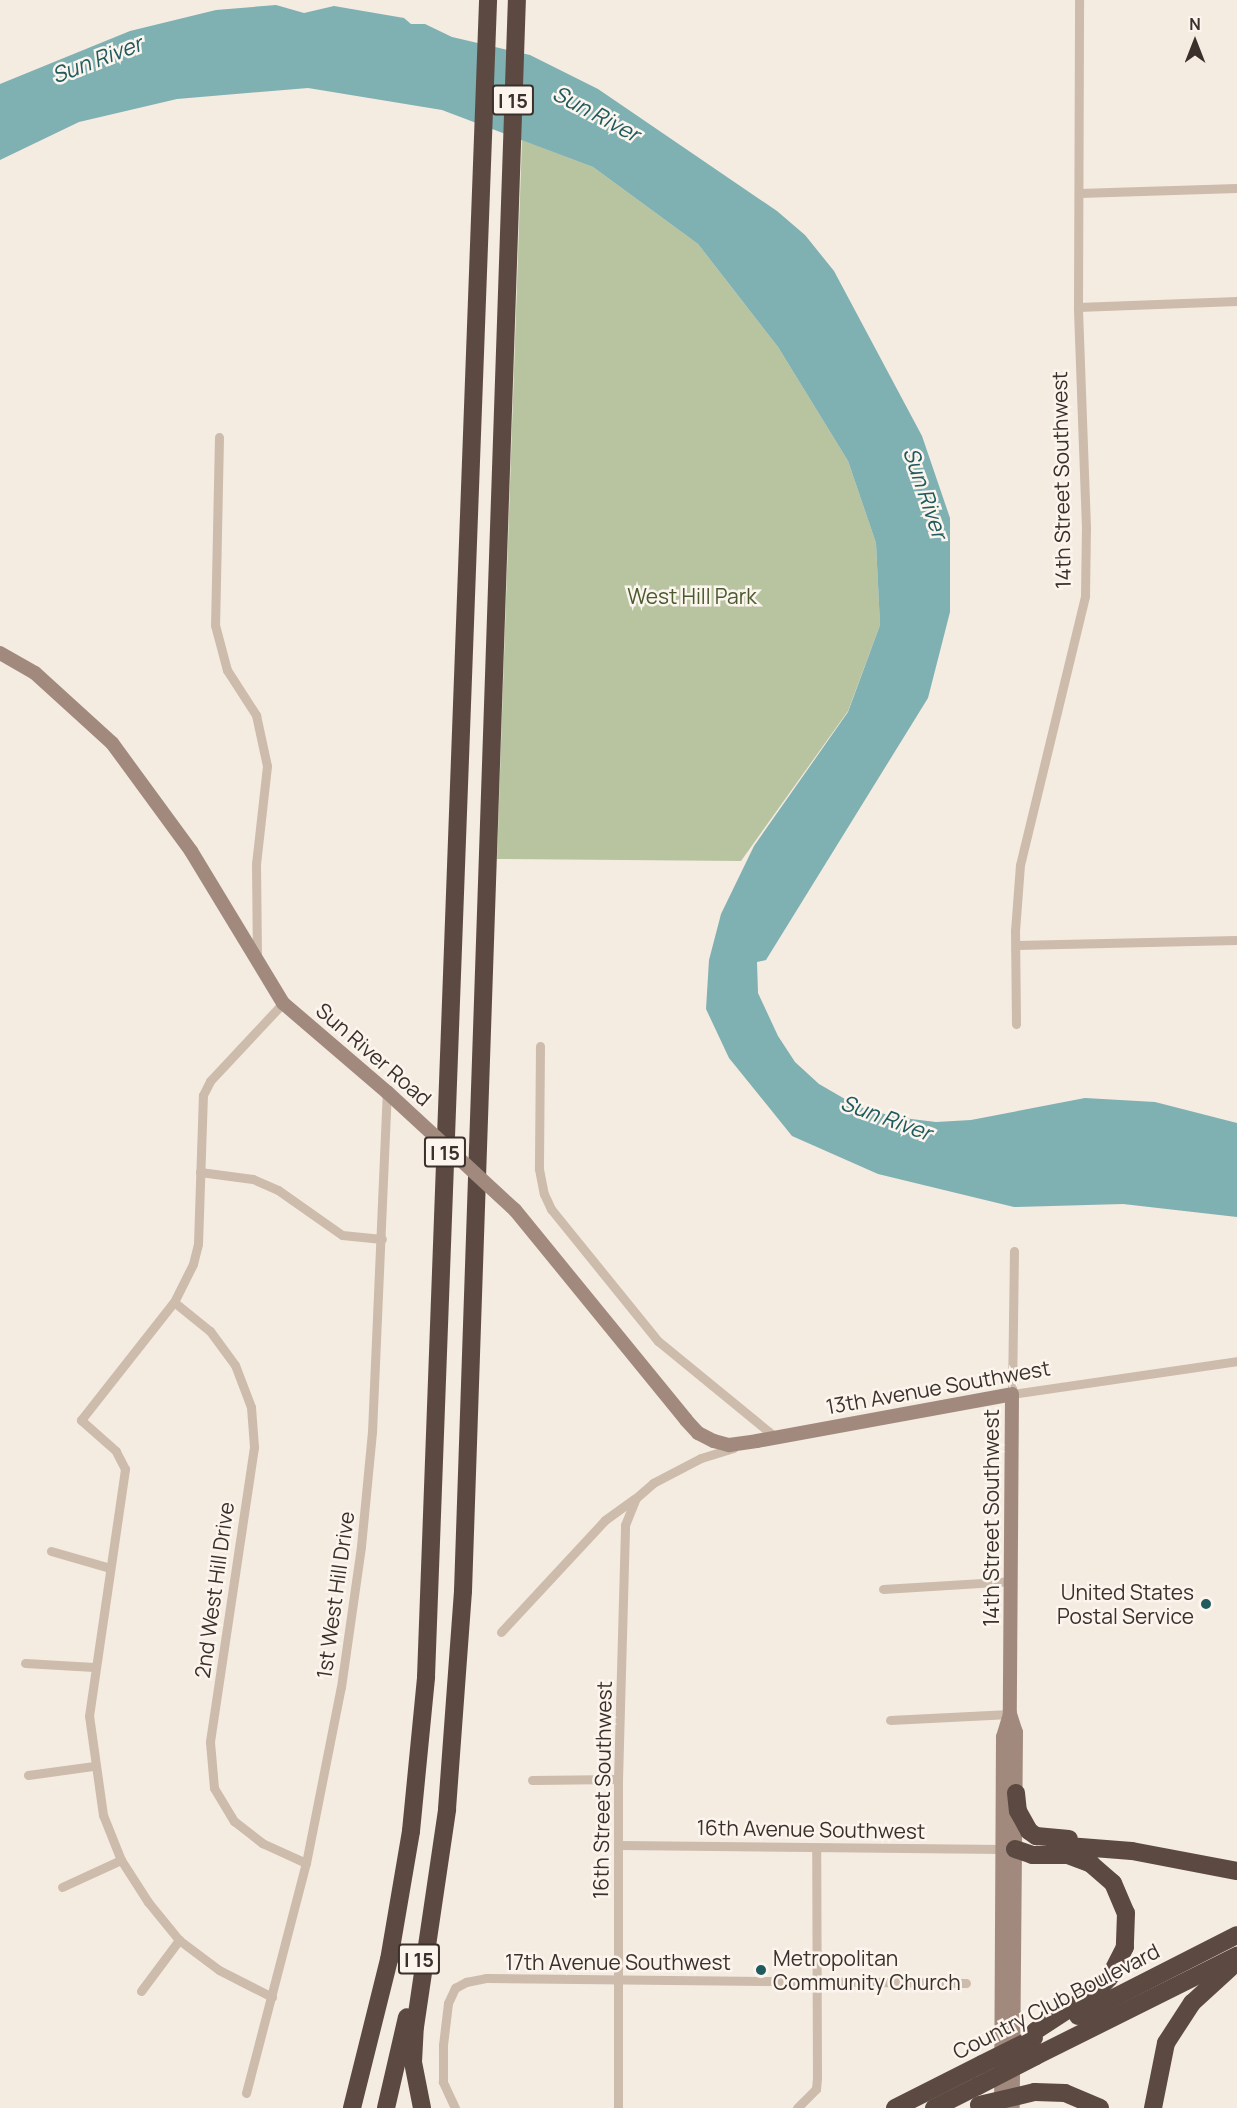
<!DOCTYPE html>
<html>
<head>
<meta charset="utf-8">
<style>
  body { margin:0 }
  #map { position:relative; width:1237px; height:2108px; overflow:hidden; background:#f4ebe1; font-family:Manrope,sans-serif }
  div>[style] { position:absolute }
  .green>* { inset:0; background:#b8c4a0 }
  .water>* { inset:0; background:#7fb0b2 }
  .street>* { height:9px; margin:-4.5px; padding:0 4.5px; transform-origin:4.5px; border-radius:4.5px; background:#cdbbac }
  .secondary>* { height:14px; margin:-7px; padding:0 7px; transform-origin:7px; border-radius:7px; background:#a18a7d }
  .highway>* { height:18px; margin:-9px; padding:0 9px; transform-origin:9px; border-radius:9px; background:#5c4a42 }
  .secondary-bridge>* { height:14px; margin:-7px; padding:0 7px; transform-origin:7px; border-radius:7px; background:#a18a7d }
  .highway-bridge>* { height:18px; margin:-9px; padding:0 9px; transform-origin:9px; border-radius:9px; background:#5c4a42 }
  .dots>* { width:16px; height:16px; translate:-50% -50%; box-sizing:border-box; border:3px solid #fbf5ee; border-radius:50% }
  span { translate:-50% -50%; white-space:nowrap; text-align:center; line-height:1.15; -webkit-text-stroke:5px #fbf5ee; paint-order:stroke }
  .shield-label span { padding:2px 4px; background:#fbf5ee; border:2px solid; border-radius:4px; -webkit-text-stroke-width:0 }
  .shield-label { font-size:20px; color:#3b302b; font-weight:700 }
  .street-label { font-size:21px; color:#3b302b }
  .park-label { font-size:21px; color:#4a5a2e }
  .poi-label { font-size:21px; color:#3b302b }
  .right { translate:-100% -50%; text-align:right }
  .left { translate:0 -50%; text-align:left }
  .water-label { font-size:22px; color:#1f5a5e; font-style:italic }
  .north { position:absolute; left:1165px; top:12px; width:60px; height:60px; -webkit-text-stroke:4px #fbf5ee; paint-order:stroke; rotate:0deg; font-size:16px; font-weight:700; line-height:24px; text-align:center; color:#3b302b }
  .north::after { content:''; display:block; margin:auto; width:21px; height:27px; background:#3b302b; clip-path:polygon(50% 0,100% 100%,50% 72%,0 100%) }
</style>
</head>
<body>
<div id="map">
  <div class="green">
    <div style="clip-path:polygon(522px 140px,593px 167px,698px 244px,778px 347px,848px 461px,876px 543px,880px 625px,848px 711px,741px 861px,497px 859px)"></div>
  </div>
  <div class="water">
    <div style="clip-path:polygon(276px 5px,304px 13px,334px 6px,404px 18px,411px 24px,425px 24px,452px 37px,530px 55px,598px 89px,777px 211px,805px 235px,834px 271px,922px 436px,950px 518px,950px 612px,928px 698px,766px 960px,757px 962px,758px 993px,778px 1036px,795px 1062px,819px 1084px,857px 1106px,895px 1117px,936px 1122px,971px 1120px,1085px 1098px,1155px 1102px,1237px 1123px,1237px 1217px,1123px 1204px,1014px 1207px,878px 1174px,792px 1136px,729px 1058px,706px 1009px,709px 960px,721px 914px,754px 846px,848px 712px,880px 625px,876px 543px,848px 461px,778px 347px,698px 244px,593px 167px,442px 110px,308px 88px,177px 99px,79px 122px,0 160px,0 84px,130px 31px,216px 10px)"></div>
  </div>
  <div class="street">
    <div style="left:1079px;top:193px;width:158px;rotate:-1.8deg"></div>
    <div style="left:1078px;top:307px;width:159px;rotate:-2.2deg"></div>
    <div style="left:219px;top:437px;width:188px;rotate:91.2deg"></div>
    <div style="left:215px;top:625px;width:47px;rotate:75.1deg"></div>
    <div style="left:227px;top:670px;width:54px;rotate:57.2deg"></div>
    <div style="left:256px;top:715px;width:52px;rotate:77.8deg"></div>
    <div style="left:267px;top:766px;width:99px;rotate:96.4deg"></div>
    <div style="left:256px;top:864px;width:93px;rotate:89.4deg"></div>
    <div style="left:1017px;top:945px;width:220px;rotate:-1.3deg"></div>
    <div style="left:1016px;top:1024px;width:93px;rotate:-90.6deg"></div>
    <div style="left:1015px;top:931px;width:66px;rotate:-85.7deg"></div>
    <div style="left:1020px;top:865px;width:277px;rotate:-76.4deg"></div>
    <div style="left:1085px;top:596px;width:68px;rotate:-89.2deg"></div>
    <div style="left:1086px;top:528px;width:221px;rotate:-92.1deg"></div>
    <div style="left:1078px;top:307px;width:307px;rotate:-89.8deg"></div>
    <div style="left:540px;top:1046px;width:123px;rotate:90.5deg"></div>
    <div style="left:539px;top:1169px;width:25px;rotate:79deg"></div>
    <div style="left:544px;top:1194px;width:17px;rotate:65deg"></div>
    <div style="left:551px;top:1209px;width:170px;rotate:51deg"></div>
    <div style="left:658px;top:1341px;width:150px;rotate:39.3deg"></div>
    <div style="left:200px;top:1172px;width:53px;rotate:7.5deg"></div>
    <div style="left:253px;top:1179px;width:27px;rotate:24deg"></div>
    <div style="left:278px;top:1190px;width:78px;rotate:35.1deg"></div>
    <div style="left:342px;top:1235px;width:40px;rotate:5.7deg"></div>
    <div style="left:1014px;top:1251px;width:143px;rotate:90.8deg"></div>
    <div style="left:1012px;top:1394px;width:227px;rotate:-8.3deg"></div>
    <div style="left:174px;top:1302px;width:46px;rotate:38.9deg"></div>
    <div style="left:210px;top:1331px;width:42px;rotate:53.7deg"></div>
    <div style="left:235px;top:1365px;width:45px;rotate:69.1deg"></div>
    <div style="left:251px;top:1407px;width:40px;rotate:85.7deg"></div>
    <div style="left:254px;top:1447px;width:298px;rotate:98.5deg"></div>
    <div style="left:210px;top:1742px;width:46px;rotate:85deg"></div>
    <div style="left:214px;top:1788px;width:39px;rotate:59deg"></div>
    <div style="left:234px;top:1821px;width:36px;rotate:38deg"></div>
    <div style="left:262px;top:1843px;width:48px;rotate:24.4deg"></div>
    <div style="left:51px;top:1551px;width:61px;rotate:16.1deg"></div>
    <div style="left:883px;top:1589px;width:129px;rotate:-3.5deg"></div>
    <div style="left:501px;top:1632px;width:153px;rotate:-47.1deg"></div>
    <div style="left:605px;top:1520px;width:36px;rotate:-36deg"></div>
    <div style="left:25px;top:1663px;width:69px;rotate:3.3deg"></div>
    <div style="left:890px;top:1720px;width:120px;rotate:-2.9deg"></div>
    <div style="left:28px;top:1775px;width:67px;rotate:-7.8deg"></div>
    <div style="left:532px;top:1780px;width:86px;rotate:-0.7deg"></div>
    <div style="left:619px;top:1845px;width:384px;rotate:0.6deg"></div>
    <div style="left:62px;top:1887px;width:65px;rotate:-24.6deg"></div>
    <div style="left:141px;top:1991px;width:64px;rotate:-53.3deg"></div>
    <div style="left:272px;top:1997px;width:59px;rotate:-153deg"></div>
    <div style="left:219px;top:1970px;width:50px;rotate:-143.1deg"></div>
    <div style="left:179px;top:1940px;width:49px;rotate:-129.2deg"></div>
    <div style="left:148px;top:1902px;width:50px;rotate:-122.7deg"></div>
    <div style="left:121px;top:1860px;width:48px;rotate:-111.8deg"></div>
    <div style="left:103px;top:1815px;width:100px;rotate:-98deg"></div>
    <div style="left:89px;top:1716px;width:250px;rotate:-81.7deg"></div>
    <div style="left:125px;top:1469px;width:20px;rotate:-117deg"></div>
    <div style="left:116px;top:1451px;width:47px;rotate:-138.5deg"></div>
    <div style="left:81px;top:1420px;width:150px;rotate:-51.8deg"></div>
    <div style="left:174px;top:1302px;width:42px;rotate:-63.4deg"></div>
    <div style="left:193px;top:1264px;width:21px;rotate:-76deg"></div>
    <div style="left:198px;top:1244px;width:149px;rotate:-88.1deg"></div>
    <div style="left:203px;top:1095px;width:16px;rotate:-63deg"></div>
    <div style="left:210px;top:1081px;width:107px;rotate:-46.9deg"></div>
    <div style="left:246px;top:2093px;width:238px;rotate:-75.4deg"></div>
    <div style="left:306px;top:1863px;width:179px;rotate:-78.8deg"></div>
    <div style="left:341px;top:1687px;width:142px;rotate:-81.9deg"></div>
    <div style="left:361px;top:1546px;width:115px;rotate:-84.5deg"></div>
    <div style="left:372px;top:1432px;width:340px;rotate:-87.5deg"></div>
    <div style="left:455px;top:2108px;width:29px;rotate:-115deg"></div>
    <div style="left:443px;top:2082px;width:37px;rotate:-90deg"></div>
    <div style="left:443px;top:2045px;width:42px;rotate:-83.2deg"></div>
    <div style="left:448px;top:2003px;width:17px;rotate:-65deg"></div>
    <div style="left:455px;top:1988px;width:13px;rotate:-29deg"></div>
    <div style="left:466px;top:1982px;width:20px;rotate:-11deg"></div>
    <div style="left:486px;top:1978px;width:480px;rotate:0.6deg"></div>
    <div style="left:618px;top:2108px;width:329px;rotate:-90deg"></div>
    <div style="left:618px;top:1779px;width:254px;rotate:-88.4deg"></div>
    <div style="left:625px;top:1525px;width:29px;rotate:-68deg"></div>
    <div style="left:636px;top:1498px;width:23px;rotate:-41deg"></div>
    <div style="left:653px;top:1483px;width:54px;rotate:-27.5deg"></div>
    <div style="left:701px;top:1458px;width:34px;rotate:-17deg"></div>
    <div style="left:797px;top:2108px;width:27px;rotate:-45deg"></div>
    <div style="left:816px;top:2089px;width:11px;rotate:-85deg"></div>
    <div style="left:817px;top:2078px;width:230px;rotate:-90.2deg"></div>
  </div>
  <div class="secondary">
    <div style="left:0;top:653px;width:40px;rotate:29.7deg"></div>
    <div style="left:35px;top:673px;width:104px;rotate:42.3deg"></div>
    <div style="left:112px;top:743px;width:134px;rotate:53.8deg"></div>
    <div style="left:191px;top:851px;width:178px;rotate:58.8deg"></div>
    <div style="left:283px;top:1003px;width:137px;rotate:40.6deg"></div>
    <div style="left:515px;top:1210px;width:271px;rotate:50.8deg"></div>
    <div style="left:686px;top:1420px;width:18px;rotate:47deg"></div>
    <div style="left:698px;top:1433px;width:18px;rotate:27deg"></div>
    <div style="left:714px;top:1441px;width:16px;rotate:15deg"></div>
    <div style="left:729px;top:1445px;width:28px;rotate:-8deg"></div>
    <div style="left:757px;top:1441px;width:259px;rotate:-10.4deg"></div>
    <div style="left:1012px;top:1394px;width:320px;rotate:90.4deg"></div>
    <div style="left:1010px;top:1714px;width:24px;rotate:107deg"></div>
    <div style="left:1003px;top:1737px;width:370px;rotate:90.3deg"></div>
    <div style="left:1010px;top:1714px;width:19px;rotate:72deg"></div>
    <div style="left:1016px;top:1732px;width:376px;rotate:90.5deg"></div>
  </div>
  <div class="highway">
    <div style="left:1016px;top:1793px;width:18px;rotate:84deg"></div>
    <div style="left:1018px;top:1811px;width:23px;rotate:61deg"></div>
    <div style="left:1029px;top:1831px;width:9px;rotate:36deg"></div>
    <div style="left:1036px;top:1836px;width:33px;rotate:5deg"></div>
    <div style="left:1055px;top:1845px;width:77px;rotate:4.5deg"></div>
    <div style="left:1132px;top:1851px;width:107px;rotate:10.8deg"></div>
    <div style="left:1015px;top:1849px;width:18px;rotate:19deg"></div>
    <div style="left:1032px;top:1855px;width:36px"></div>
    <div style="left:1068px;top:1855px;width:25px;rotate:21deg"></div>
    <div style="left:1091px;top:1864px;width:29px;rotate:41deg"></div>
    <div style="left:1113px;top:1883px;width:33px;rotate:67deg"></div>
    <div style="left:1126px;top:1913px;width:34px;rotate:92deg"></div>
    <div style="left:1125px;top:1947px;width:35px;rotate:117deg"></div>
    <div style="left:1109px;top:1978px;width:16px;rotate:133deg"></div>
    <div style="left:1098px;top:1990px;width:75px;rotate:146.9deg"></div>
    <div style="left:1078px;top:2016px;width:178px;rotate:-27deg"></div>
    <div style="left:1036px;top:2056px;width:225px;rotate:-26.5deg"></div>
    <div style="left:1035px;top:2092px;width:30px;rotate:2deg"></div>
    <div style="left:1065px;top:2093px;width:38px;rotate:23deg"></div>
    <div style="left:352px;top:2108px;width:153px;rotate:-76deg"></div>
    <div style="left:389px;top:1960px;width:131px;rotate:-80.3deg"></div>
    <div style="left:411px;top:1831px;width:155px;rotate:-84.4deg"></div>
    <div style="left:426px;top:1677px;width:1678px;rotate:-87.88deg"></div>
    <div style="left:386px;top:2108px;width:93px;rotate:-77deg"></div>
    <div style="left:422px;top:2108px;width:47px;rotate:-101.1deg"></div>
    <div style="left:413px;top:2062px;width:35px;rotate:-87deg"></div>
    <div style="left:415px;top:2027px;width:220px;rotate:-81.6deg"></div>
    <div style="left:447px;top:1809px;width:219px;rotate:-85.8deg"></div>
    <div style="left:463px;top:1591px;width:1592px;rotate:-88.06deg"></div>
    <div style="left:895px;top:2108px;width:97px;rotate:-26.8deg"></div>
    <div style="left:934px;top:2108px;width:49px;rotate:-26.6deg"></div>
    <div style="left:1153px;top:2108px;width:66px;rotate:-78.7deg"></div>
    <div style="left:1166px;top:2043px;width:48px;rotate:-57deg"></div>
    <div style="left:1192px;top:2003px;width:52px;rotate:-42.6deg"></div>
  </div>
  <div class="secondary-bridge">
    <div style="left:387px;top:1092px;width:174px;rotate:42.7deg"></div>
  </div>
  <div class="highway-bridge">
    <div style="left:982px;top:2064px;width:58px;rotate:-26.6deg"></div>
    <div style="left:978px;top:2086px;width:65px;rotate:-27.3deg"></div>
    <div style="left:979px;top:2105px;width:57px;rotate:-13.1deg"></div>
  </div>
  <div class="dots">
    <div style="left:1206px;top:1604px;background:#1f5a5e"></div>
    <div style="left:761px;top:1970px;background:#1f5a5e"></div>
  </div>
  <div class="shield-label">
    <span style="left:513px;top:100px">I 15</span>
    <span style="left:445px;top:1152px">I 15</span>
    <span style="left:419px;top:1959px">I 15</span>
  </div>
  <div class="street-label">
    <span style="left:1061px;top:480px;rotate:-91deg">14th Street Southwest</span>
    <span style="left:374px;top:1054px;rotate:41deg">Sun River Road</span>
    <span style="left:938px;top:1387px;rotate:-10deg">13th Avenue Southwest</span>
    <span style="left:991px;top:1518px;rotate:-90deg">14th Street Southwest</span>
    <span style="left:214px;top:1590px;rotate:-82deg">2nd West Hill Drive</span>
    <span style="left:335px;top:1595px;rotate:-82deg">1st West Hill Drive</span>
    <span style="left:602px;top:1790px;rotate:-89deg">16th Street Southwest</span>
    <span style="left:811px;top:1829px;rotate:1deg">16th Avenue Southwest</span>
    <span style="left:618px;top:1962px">17th Avenue Southwest</span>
    <span style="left:1056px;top:2001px;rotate:-27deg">Country Club Boulevard</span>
  </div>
  <div class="park-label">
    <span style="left:692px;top:596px">West Hill Park</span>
  </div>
  <div class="poi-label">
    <span class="right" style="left:1194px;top:1604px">United States<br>Postal Service</span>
    <span class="left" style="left:773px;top:1970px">Metropolitan<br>Community Church</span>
  </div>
  <div class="water-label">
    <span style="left:97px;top:60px;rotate:-21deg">Sun River</span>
    <span style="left:596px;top:114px;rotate:28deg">Sun River</span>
    <span style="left:925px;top:493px;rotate:71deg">Sun River</span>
    <span style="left:886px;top:1118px;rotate:20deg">Sun River</span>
  </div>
  <div class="north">N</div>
</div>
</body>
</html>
